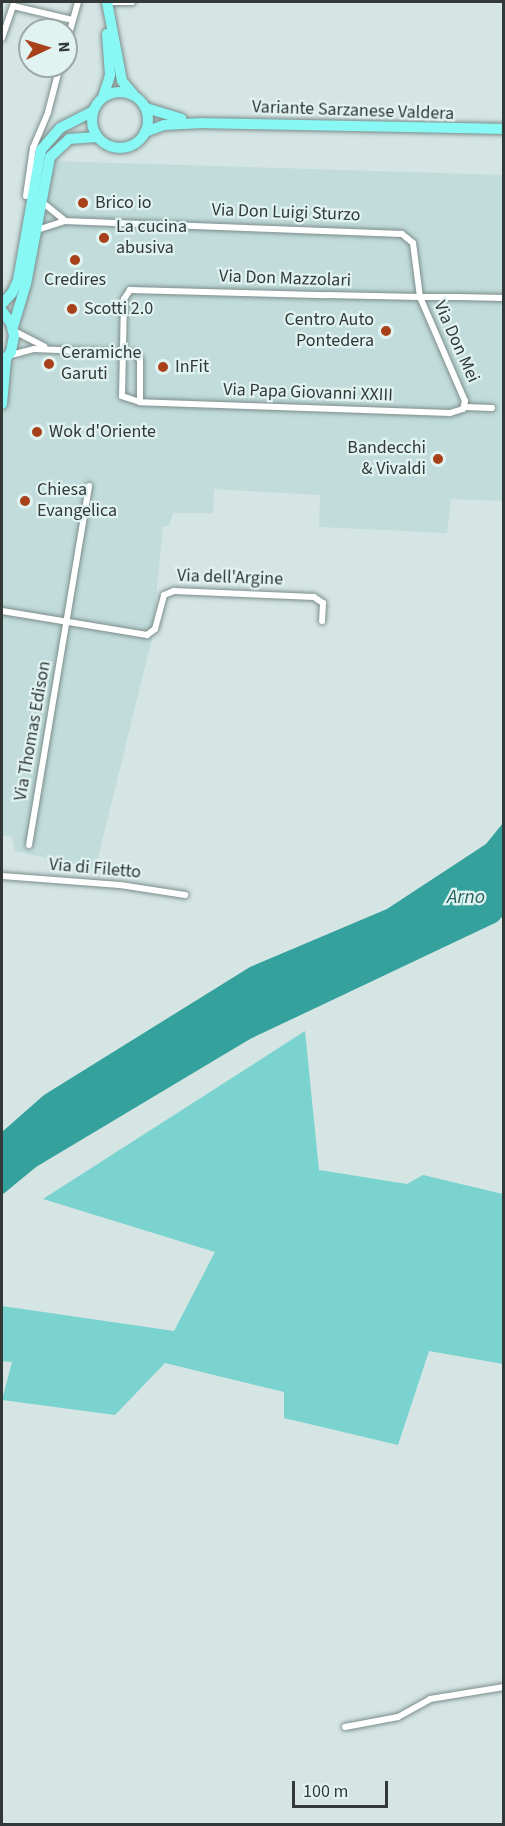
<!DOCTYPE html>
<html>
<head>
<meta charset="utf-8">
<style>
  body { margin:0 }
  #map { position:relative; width:505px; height:1826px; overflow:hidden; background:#d4e5e4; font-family:"Source Sans 3",sans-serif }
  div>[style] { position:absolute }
  .built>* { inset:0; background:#c1dcda }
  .green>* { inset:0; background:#7ad3cf }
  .water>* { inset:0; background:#34a19d }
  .roads { filter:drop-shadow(0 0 2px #7c8d8c) drop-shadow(0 0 2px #7c8d8c) }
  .minor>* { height:6px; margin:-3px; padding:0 3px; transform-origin:3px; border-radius:3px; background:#fff }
  .primary>* { height:10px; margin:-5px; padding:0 5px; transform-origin:5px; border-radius:5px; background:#88f8f5 }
  .primary>.ring { margin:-5px; padding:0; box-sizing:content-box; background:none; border:10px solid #88f8f5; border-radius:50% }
  .dots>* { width:16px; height:16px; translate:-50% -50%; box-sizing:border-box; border:3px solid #e1f3f1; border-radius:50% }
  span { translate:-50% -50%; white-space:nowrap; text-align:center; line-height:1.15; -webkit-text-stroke:4.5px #e1f3f1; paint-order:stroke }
  .street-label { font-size:18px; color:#323938 }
  .poi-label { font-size:18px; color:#323938 }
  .left { translate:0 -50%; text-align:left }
  .right { translate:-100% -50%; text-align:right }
  .water-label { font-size:20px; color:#286260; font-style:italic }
  .frame { position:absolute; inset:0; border:3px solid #323938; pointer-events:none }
  .north { position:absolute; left:18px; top:18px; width:60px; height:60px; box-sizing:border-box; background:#e1f3f1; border:2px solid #9ba9a7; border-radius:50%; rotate:86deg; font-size:16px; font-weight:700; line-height:24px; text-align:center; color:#323938 }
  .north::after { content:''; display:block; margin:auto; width:21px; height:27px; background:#a8411a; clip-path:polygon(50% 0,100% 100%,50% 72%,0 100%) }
  .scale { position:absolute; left:292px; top:1781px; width:96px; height:27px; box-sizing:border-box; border:3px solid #323938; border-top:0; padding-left:8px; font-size:18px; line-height:21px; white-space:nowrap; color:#323938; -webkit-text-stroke:4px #e1f3f1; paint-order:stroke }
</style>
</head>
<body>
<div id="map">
  <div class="built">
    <div style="clip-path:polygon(51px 161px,503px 175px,503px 501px,451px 499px,447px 533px,319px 527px,320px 495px,214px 489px,213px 513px,173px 513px,169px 526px,163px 526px,152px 639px,95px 869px,15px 851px,12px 837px,2px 835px,2px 421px,10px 365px,38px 347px,21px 332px,18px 320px)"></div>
  </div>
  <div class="green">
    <div style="clip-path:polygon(305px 1031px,319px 1170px,407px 1184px,423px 1175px,503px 1194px,503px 1364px,429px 1351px,398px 1445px,284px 1418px,284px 1392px,165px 1363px,115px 1415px,2px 1400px,12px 1362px,2px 1361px,2px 1306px,174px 1331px,215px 1252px,43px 1199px)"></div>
  </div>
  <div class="water">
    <div style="clip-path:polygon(503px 823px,503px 916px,497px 922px,250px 1039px,36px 1167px,2px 1195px,2px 1132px,44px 1095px,250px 967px,387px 909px,486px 844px)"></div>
  </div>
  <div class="roads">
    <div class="minor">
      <div style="left:106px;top:2px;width:26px"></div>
      <div style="left:2px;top:38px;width:34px;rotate:-71deg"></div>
      <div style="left:13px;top:6px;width:61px;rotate:13.3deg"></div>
      <div style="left:66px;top:45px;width:45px;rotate:-74.4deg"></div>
      <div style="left:26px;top:196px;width:49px;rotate:-81.7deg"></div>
      <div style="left:33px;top:148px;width:39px;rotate:-67deg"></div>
      <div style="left:48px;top:112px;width:48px;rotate:-75.4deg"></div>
      <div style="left:42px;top:202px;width:28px;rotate:39deg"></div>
      <div style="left:37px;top:230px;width:28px;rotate:-18deg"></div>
      <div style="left:64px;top:221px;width:338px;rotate:2.2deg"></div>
      <div style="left:402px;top:234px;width:14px;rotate:39deg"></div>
      <div style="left:413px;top:243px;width:54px;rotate:82.6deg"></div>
      <div style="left:420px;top:297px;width:113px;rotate:66.6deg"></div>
      <div style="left:465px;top:401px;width:8px;rotate:104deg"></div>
      <div style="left:463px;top:409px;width:14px;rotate:163deg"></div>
      <div style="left:450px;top:413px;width:310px;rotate:-178deg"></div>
      <div style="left:140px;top:402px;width:19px;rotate:-162deg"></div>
      <div style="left:122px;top:396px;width:97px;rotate:-88.8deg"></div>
      <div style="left:124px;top:299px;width:11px;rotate:-56deg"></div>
      <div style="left:130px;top:290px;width:197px;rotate:1.5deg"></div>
      <div style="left:327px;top:295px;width:93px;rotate:1.2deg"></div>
      <div style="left:420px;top:297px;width:38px"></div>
      <div style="left:458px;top:297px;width:46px;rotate:1.2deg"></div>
      <div style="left:14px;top:331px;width:34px;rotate:27deg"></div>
      <div style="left:11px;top:355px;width:24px;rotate:-15deg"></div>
      <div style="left:34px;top:349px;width:100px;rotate:2.3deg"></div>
      <div style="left:134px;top:353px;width:9px;rotate:49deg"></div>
      <div style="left:140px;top:360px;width:42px;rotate:90deg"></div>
      <div style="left:465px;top:407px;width:27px;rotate:2deg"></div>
      <div style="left:2px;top:611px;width:147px;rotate:9.4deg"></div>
      <div style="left:147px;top:635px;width:10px;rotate:-37deg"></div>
      <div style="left:155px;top:629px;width:35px;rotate:-75deg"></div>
      <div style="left:164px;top:595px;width:11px;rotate:-22deg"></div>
      <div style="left:174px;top:591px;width:140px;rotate:2.5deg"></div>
      <div style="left:314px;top:597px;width:11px;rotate:34deg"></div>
      <div style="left:323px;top:603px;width:18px;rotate:93deg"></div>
      <div style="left:29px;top:845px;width:364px;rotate:-80.5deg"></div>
      <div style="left:2px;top:876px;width:118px;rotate:4.4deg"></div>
      <div style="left:120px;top:885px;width:66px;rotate:8.7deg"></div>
      <div style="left:345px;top:1727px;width:54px;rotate:-10.7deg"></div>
      <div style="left:398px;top:1717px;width:37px;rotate:-29deg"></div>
      <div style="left:430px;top:1699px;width:75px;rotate:-9.2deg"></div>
    </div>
    <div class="primary">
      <div style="left:107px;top:2px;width:80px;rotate:79.2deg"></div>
      <div style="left:122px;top:81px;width:17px;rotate:50deg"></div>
      <div class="ring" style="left:92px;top:92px;width:46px;height:46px"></div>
      <div style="left:103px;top:97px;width:23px;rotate:-72deg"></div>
      <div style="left:110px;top:75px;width:41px;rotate:-94.2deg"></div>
      <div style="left:146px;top:108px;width:37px;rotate:17deg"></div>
      <div style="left:145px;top:132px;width:20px;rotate:-20deg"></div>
      <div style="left:164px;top:125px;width:38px;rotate:-3deg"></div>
      <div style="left:202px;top:123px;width:302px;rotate:1.1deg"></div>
      <div style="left:2px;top:304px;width:15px;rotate:-48deg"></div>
      <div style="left:12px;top:293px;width:14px;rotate:-65deg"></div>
      <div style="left:18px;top:280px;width:132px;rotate:-80deg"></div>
      <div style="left:41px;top:150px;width:29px;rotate:-49deg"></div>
      <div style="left:60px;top:128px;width:37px;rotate:-27deg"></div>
      <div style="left:2px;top:311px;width:15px;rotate:53deg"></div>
      <div style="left:11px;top:323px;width:13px;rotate:77deg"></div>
      <div style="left:14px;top:336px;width:16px;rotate:101deg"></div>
      <div style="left:11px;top:352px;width:14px;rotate:129deg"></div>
      <div style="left:13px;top:327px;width:45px;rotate:-73.2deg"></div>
      <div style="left:26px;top:284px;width:129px;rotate:-79.3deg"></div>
      <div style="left:50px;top:157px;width:26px;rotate:-43deg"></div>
      <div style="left:69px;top:139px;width:28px;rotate:-4deg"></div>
      <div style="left:2px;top:404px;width:45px;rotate:-84.9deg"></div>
    </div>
  </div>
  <div class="dots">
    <div style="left:83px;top:203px;background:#a8411a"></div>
    <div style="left:104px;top:238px;background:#a8411a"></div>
    <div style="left:75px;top:260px;background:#a8411a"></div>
    <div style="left:72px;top:309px;background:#a8411a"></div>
    <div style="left:386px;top:331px;background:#a8411a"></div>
    <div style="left:49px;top:364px;background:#a8411a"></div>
    <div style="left:163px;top:367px;background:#a8411a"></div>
    <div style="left:37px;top:432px;background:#a8411a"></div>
    <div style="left:438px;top:459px;background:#a8411a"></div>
    <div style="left:25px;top:501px;background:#a8411a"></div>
  </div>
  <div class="street-label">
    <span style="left:353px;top:111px;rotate:2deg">Variante Sarzanese Valdera</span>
    <span style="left:286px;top:213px;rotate:2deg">Via Don Luigi Sturzo</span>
    <span style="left:285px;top:279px;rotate:2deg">Via Don Mazzolari</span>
    <span style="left:456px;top:342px;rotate:66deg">Via Don Mei</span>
    <span style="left:308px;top:393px;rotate:2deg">Via Papa Giovanni XXIII</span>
    <span style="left:230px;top:578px;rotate:2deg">Via dell'Argine</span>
    <span style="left:33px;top:731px;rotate:-80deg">Via Thomas Edison</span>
    <span style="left:95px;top:869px;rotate:5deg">Via di Filetto</span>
  </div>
  <div class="poi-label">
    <span class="left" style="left:95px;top:203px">Brico io</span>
    <span class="left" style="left:116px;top:238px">La cucina<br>abusiva</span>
    <span style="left:75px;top:280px">Credires</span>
    <span class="left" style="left:84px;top:309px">Scotti 2.0</span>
    <span class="right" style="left:374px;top:331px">Centro Auto<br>Pontedera</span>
    <span class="left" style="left:61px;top:364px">Ceramiche<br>Garuti</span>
    <span class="left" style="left:175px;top:367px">InFit</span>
    <span class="left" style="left:49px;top:432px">Wok d'Oriente</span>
    <span class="right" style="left:426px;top:459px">Bandecchi<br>&amp; Vivaldi</span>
    <span class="left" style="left:37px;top:501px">Chiesa<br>Evangelica</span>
  </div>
  <div class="water-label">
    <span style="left:466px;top:897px">Arno</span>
  </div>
  <div class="frame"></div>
  <div class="north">N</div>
  <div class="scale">100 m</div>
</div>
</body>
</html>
